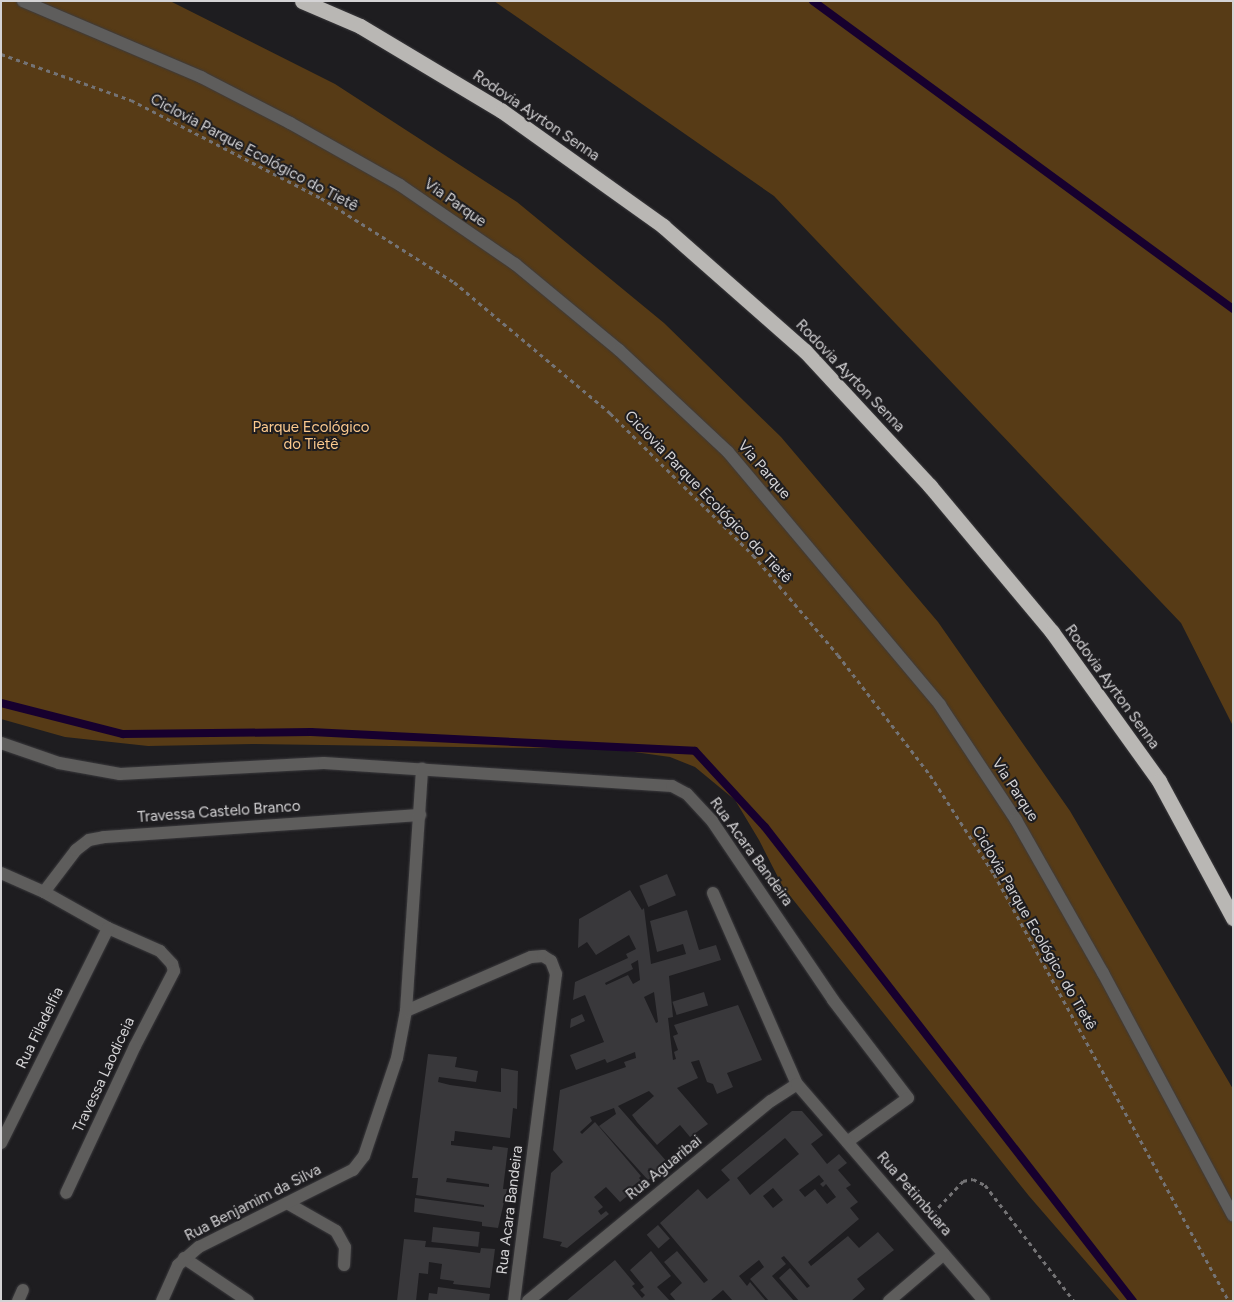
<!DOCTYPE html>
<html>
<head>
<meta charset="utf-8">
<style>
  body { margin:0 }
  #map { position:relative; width:1234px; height:1302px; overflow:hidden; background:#1e1d20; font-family:Figtree,sans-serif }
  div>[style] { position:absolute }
  .green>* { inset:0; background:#573b16 }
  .stream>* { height:8px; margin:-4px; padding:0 4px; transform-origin:4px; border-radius:4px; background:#17002e }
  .building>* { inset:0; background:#39383b; transform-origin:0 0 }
  .path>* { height:3px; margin-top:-1.5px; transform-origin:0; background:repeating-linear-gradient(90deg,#747375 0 4px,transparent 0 8px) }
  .roads { filter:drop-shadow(0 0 1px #3b3a3d) drop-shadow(0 0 1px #3b3a3d) }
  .minor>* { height:12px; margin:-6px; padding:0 6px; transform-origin:6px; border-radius:6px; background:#5e5d5c }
  .highway>* { height:15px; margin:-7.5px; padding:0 7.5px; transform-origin:7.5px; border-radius:7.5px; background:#b9b7b4 }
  span { translate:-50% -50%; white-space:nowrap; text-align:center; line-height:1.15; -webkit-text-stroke:4px #1e1d20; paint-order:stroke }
  .street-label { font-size:15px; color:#d4d3d5 }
  .park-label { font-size:15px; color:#fcca8e }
  .frame { position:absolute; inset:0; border:2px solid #d4d3d5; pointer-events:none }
</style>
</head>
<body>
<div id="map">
  <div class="green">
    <div style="clip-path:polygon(1px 1px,170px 1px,335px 84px,517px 202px,664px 323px,781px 437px,938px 622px,1070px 811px,1233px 1089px,1233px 1301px,1120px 1301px,1029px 1196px,783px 887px,759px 840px,735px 800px,695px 767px,670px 757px,599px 747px,530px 748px,253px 744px,148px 746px,65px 737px,1px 719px)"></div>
    <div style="clip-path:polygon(494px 1px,1233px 1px,1233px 726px,1181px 623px,774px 196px)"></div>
  </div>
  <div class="stream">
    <div style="left:813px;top:1px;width:521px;rotate:36.25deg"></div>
    <div style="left:1px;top:703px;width:126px;rotate:14.3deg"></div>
    <div style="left:123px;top:734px;width:188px;rotate:-0.6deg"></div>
    <div style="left:311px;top:732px;width:384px;rotate:2.8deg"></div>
    <div style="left:695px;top:751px;width:103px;rotate:47.4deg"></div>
    <div style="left:765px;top:827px;width:600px;rotate:52.18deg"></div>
  </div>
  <div class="building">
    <div style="left:667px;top:874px;width:23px;height:30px;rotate:67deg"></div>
    <div style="clip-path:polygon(evenodd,630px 890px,642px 910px,644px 908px,651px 964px,686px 954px,683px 944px,657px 952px,650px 921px,687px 910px,699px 950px,716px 945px,721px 960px,669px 976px,673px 1017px,668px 1018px,673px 1060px,676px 1059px,674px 1052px,678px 1050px,673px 1036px,678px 1034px,674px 1025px,738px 1005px,762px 1060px,727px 1073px,733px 1087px,717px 1094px,713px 1084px,707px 1082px,699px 1060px,691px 1062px,698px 1078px,677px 1088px,708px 1124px,690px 1137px,680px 1125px,657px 1145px,637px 1122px,632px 1115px,654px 1096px,649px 1091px,618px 1106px,668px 1163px,648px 1180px,599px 1126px,616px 1114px,614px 1108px,590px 1117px,592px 1121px,580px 1132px,582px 1134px,595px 1122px,641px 1176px,639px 1178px,643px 1183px,620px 1202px,606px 1187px,594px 1197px,603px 1207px,598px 1211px,601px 1215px,606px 1211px,609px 1214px,567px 1248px,560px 1246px,562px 1242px,543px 1238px,551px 1173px,563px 1162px,553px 1150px,560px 1090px,626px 1067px,624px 1062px,636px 1058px,635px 1052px,607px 1063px,605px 1059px,576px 1070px,570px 1055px,604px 1042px,585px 995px,573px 1000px,575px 982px,628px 958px,626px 954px,636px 949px,629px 935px,596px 955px,587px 942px,578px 948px,579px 919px,630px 890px,638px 960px,640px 980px,633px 984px,628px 975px,606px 985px,605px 983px,633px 969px,631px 964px,638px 960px,630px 890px,654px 992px,658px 1022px,656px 1023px,644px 997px,654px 992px)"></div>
    <div style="left:704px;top:992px;width:14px;height:33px;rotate:73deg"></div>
    <div style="clip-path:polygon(582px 1014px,585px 1021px,570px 1028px,571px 1019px)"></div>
    <div style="clip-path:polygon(evenodd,428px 1054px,457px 1057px,455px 1067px,478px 1071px,476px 1082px,439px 1077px,438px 1082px,450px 1085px,501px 1092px,501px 1068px,518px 1071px,517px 1109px,513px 1108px,510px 1138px,455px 1131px,454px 1141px,451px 1141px,451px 1145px,492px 1150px,493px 1146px,508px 1148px,503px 1189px,507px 1189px,498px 1228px,482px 1226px,482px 1222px,414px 1212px,415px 1198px,484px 1207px,484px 1205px,416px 1195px,418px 1178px,412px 1178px,428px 1054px,447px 1178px,489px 1184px,489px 1187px,446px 1182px,447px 1178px)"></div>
    <div style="clip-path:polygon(evenodd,792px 1111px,802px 1111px,823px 1135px,811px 1144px,827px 1164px,839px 1154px,847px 1163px,838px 1170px,851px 1185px,846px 1188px,858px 1202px,850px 1208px,859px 1219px,808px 1262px,811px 1266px,848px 1236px,859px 1248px,878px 1232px,894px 1250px,857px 1279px,865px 1289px,851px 1301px,799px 1301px,779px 1278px,790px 1268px,807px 1288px,810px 1286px,784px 1256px,781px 1258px,786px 1264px,772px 1276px,794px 1301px,769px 1301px,750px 1279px,764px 1267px,759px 1260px,739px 1276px,747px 1286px,750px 1282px,766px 1301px,733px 1301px,723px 1290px,710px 1301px,676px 1301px,670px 1294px,682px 1283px,664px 1262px,677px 1251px,704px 1283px,708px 1280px,660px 1223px,698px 1189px,707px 1199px,730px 1180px,721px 1170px,792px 1111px,785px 1138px,799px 1154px,750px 1195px,737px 1178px,785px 1138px,792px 1111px,819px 1175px,824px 1181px,820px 1184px,823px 1187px,826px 1184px,836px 1197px,827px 1204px,815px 1189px,805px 1197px,799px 1190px,819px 1175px,792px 1111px,773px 1188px,783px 1200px,773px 1208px,763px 1196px,773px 1188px)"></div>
    <div style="left:658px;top:1225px;width:18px;height:15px;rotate:49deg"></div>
    <div style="left:433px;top:1227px;width:47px;height:15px;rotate:6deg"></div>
    <div style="clip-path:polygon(404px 1239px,426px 1241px,425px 1247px,441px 1248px,480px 1253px,481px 1248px,495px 1249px,490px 1288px,453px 1284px,454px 1281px,440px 1279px,442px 1264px,429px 1262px,428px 1274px,419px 1273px,416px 1301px,397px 1301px)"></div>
    <div style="clip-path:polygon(651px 1251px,671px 1276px,657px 1287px,670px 1301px,566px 1301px,615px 1260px,635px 1284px,632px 1286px,642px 1298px,645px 1295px,640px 1290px,644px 1287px,630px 1270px)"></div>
    <div style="clip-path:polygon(438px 1287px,490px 1294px,489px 1301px,428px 1301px,429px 1293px,437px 1294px)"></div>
  </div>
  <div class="path">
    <div style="left:1px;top:54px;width:138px;rotate:19.5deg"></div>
    <div style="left:131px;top:100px;width:214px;rotate:27.3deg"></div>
    <div style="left:321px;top:198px;width:157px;rotate:32.3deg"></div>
    <div style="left:454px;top:282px;width:204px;rotate:40deg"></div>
    <div style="left:610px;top:413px;width:202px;rotate:44.8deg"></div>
    <div style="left:753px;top:555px;width:131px;rotate:49.6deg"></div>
    <div style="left:838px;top:655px;width:151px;rotate:52.5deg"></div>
    <div style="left:930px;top:775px;width:118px;rotate:57.1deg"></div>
    <div style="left:994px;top:874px;width:487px;rotate:61.2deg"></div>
    <div style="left:933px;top:1213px;width:44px;rotate:-46.8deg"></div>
    <div style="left:963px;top:1181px;width:10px;rotate:-11deg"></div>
    <div style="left:973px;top:1179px;width:13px;rotate:27deg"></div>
    <div style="left:985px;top:1185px;width:146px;rotate:52.5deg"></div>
  </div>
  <div class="roads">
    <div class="minor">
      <div style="left:23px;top:1px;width:194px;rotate:23.1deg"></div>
      <div style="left:201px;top:77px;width:100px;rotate:27.3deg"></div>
      <div style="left:290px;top:123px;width:126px;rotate:29.4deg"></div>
      <div style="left:400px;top:185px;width:140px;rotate:34.5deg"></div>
      <div style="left:515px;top:264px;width:135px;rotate:39.6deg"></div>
      <div style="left:619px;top:350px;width:149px;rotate:43.1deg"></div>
      <div style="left:728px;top:452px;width:330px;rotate:50deg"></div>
      <div style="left:940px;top:705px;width:138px;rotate:56.5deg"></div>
      <div style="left:1016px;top:820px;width:176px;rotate:60.4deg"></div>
      <div style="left:1103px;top:973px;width:275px;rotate:61.8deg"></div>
      <div style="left:1px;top:743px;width:61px;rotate:19deg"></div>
      <div style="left:59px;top:763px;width:62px;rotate:10.2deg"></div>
      <div style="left:120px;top:774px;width:204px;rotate:-3.1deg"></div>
      <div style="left:324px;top:763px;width:349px;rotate:3.8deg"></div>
      <div style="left:672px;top:786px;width:17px;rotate:28deg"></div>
      <div style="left:687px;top:794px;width:37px;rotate:47deg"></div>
      <div style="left:712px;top:821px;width:216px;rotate:55.9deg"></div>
      <div style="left:833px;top:1000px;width:123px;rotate:52.6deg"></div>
      <div style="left:908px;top:1098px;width:75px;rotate:144.2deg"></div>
      <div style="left:1px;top:873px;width:47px;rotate:23.8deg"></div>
      <div style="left:44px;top:892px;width:73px;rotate:29.4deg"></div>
      <div style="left:108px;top:928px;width:57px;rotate:23.9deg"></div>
      <div style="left:160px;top:951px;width:18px;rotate:47deg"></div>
      <div style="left:172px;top:964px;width:7px;rotate:74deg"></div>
      <div style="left:174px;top:971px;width:85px;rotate:117.5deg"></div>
      <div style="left:135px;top:1046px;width:162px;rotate:115.1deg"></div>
      <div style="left:44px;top:892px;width:53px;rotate:-52.7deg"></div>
      <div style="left:76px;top:850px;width:16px;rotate:-38deg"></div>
      <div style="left:89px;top:840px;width:15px;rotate:-11deg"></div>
      <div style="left:104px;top:837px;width:317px;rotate:-4deg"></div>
      <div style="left:713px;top:893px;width:209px;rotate:66.3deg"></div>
      <div style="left:406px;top:1011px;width:136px;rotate:-23.4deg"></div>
      <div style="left:531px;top:957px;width:12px;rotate:-5deg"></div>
      <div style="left:543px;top:956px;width:9px;rotate:32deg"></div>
      <div style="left:551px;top:961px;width:14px;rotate:69deg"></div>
      <div style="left:556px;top:974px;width:330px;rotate:97.3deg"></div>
      <div style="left:1px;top:1143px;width:240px;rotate:-63.5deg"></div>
      <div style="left:287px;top:1203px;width:56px;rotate:29.7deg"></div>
      <div style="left:336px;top:1231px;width:18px;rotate:61deg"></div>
      <div style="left:345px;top:1247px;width:18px;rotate:93deg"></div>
      <div style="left:184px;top:1258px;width:77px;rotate:33.9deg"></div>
      <div style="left:18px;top:1301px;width:12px;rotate:-66deg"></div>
      <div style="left:162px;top:1301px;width:39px;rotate:-66deg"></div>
      <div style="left:178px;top:1265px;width:28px;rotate:-41deg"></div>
      <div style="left:199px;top:1247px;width:172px;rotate:-26.6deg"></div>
      <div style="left:353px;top:1170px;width:18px;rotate:-52deg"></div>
      <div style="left:364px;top:1156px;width:103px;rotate:-71.4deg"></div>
      <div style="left:397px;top:1058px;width:48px;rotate:-79.2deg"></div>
      <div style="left:406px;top:1011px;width:243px;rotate:-86.2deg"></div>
      <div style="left:528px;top:1301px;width:315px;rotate:-39.5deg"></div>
      <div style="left:771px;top:1101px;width:31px;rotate:-33deg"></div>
      <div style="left:797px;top:1084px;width:286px;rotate:49.2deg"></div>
      <div style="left:889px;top:1301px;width:72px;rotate:-40.5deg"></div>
    </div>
    <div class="highway">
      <div style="left:302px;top:1px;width:63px;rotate:23.3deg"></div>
      <div style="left:360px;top:26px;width:165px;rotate:30.9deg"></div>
      <div style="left:502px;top:111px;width:198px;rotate:35.5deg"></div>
      <div style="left:663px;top:226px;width:189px;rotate:41.4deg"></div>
      <div style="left:805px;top:351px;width:184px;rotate:47.2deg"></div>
      <div style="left:930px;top:486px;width:190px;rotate:50.1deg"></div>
      <div style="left:1052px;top:632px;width:183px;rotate:54.3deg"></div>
      <div style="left:1159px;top:781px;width:156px;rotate:61.6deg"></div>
    </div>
  </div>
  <div class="street-label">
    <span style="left:536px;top:116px;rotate:34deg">Rodovia Ayrton Senna</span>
    <span style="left:254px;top:153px;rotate:28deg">Ciclovia Parque Ecológico do Tietê</span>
    <span style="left:455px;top:203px;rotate:35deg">Via Parque</span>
    <span style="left:850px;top:376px;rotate:46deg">Rodovia Ayrton Senna</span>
    <span style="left:764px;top:470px;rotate:49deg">Via Parque</span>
    <span style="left:708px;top:497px;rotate:46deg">Ciclovia Parque Ecológico do Tietê</span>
    <span style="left:1112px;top:687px;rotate:54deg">Rodovia Ayrton Senna</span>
    <span style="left:1015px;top:790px;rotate:57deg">Via Parque</span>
    <span style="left:219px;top:812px;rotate:-4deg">Travessa Castelo Branco</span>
    <span style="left:751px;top:852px;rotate:54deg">Rua Acara Bandeira</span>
    <span style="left:1034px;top:928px;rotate:60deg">Ciclovia Parque Ecológico do Tietê</span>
    <span style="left:40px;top:1028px;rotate:-64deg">Rua Filadelfia</span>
    <span style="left:104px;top:1075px;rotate:-65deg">Travessa Laodiceia</span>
    <span style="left:664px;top:1168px;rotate:-39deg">Rua Aguaribai</span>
    <span style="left:914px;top:1194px;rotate:49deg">Rua Petimbuara</span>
    <span style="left:253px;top:1203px;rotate:-27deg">Rua Benjamim da Silva</span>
    <span style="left:510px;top:1210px;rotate:-83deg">Rua Acara Bandeira</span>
  </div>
  <div class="park-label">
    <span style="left:311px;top:436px">Parque Ecológico<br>do Tietê</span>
  </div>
  <div class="frame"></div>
</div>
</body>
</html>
